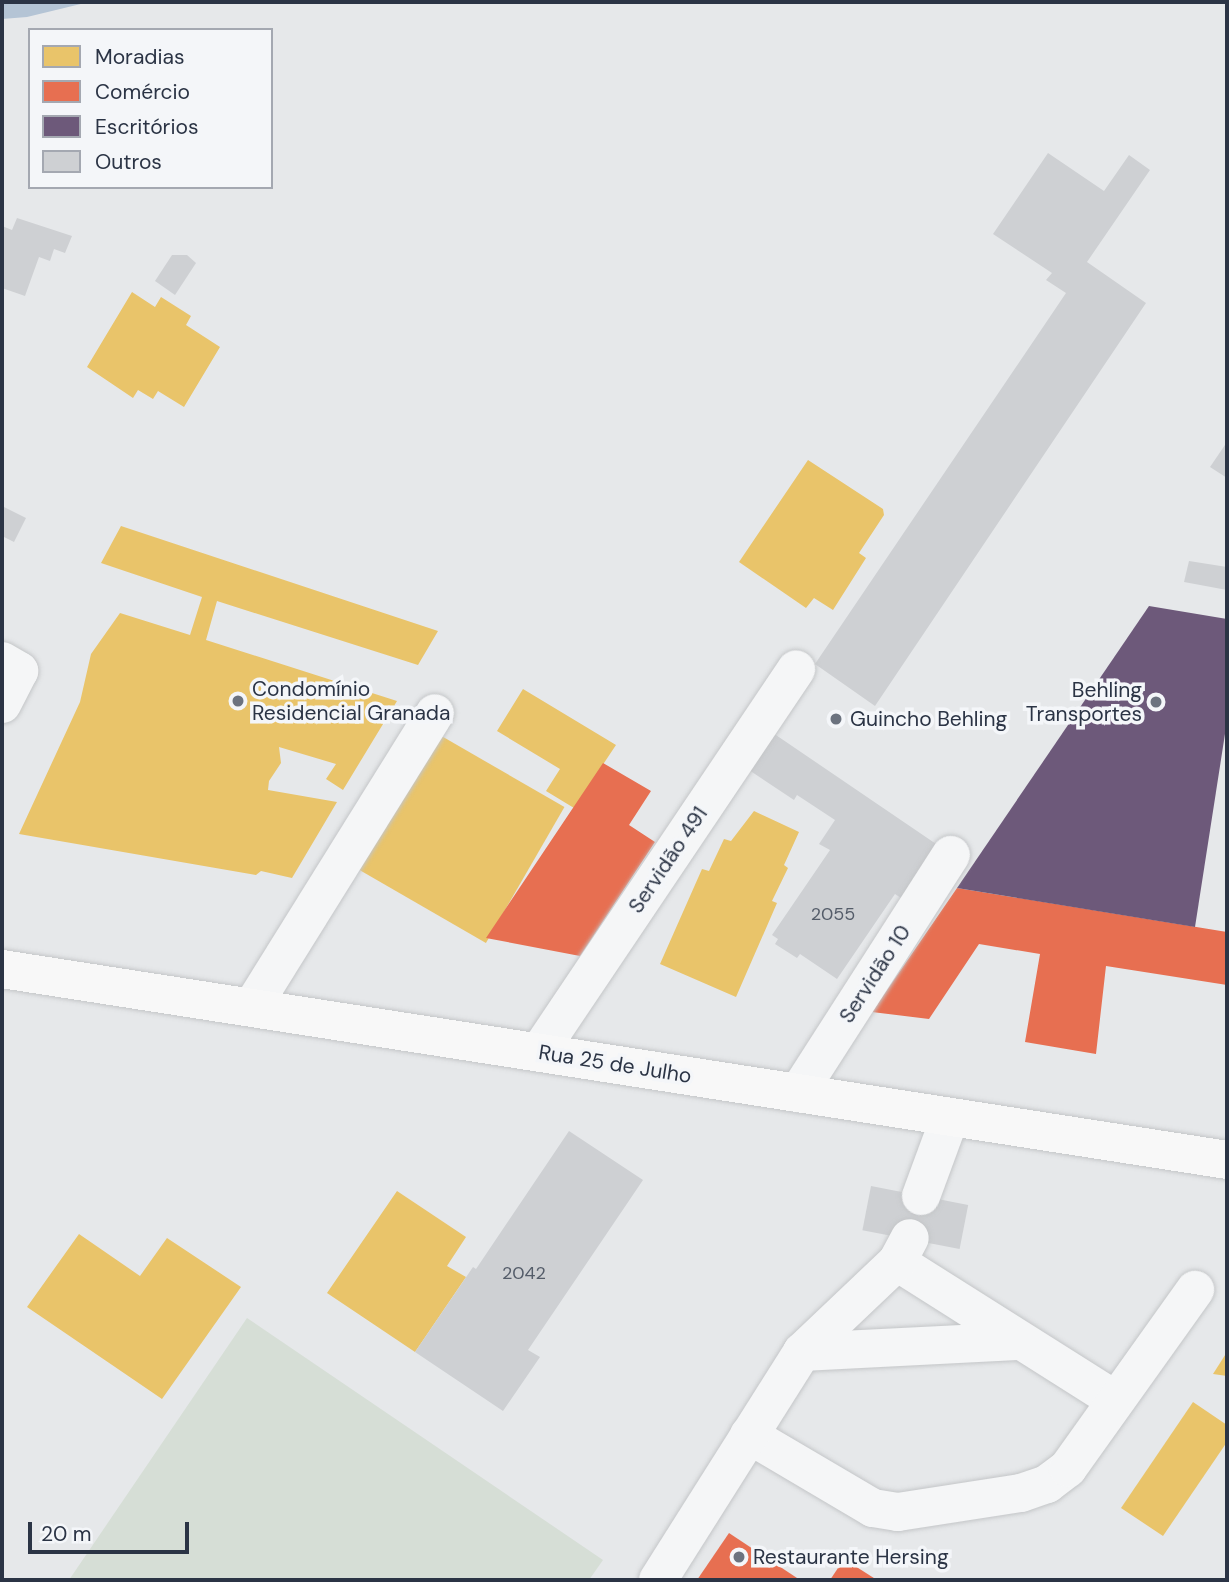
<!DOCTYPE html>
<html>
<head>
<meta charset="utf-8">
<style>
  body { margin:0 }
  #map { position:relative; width:1229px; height:1582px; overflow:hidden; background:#e6e8ea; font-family:"DM Sans",sans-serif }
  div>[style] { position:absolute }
  .green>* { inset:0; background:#d6ded6 }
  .water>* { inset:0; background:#b4c4d5 }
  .homes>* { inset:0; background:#e9c46a; transform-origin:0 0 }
  .shops>* { inset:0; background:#e76f51 }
  .offices>* { inset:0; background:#6d597a }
  .building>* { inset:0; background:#ced0d3; transform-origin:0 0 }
  .roads { filter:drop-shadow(0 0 2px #c4c6c8) drop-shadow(0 0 2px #c4c6c8) }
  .minor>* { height:38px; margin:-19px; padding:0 19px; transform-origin:19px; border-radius:19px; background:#f5f6f7 }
  .major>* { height:38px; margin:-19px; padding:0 19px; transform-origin:19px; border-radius:19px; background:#f8f8f8 }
  .dots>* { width:19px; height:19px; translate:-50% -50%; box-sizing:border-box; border:4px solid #f4f6f9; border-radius:50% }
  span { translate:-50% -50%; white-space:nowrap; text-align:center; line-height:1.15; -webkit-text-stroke:7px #f4f6f9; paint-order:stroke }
  .number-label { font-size:18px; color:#545c69 }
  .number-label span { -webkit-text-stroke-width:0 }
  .poi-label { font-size:21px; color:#2b3445 }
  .left { translate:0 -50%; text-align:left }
  .right { translate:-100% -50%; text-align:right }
  .street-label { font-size:21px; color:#2b3445 }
  .frame { position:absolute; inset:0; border:4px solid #2b3445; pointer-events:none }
  .legend { position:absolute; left:28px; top:28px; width:245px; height:161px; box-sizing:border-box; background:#f4f6f9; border:2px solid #a4a8b1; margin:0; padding:9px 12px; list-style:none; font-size:21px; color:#2b3445 }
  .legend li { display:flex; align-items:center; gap:14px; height:35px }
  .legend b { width:35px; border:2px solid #a4a8b1 }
  .scale { position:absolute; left:28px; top:1522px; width:161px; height:32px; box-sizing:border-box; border:4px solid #2b3445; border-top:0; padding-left:9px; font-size:21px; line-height:24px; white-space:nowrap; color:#2b3445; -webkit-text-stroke:5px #f4f6f9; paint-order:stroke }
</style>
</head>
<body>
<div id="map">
  <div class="green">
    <div style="clip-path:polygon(247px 1318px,603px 1560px,589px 1580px,69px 1580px)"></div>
  </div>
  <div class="water">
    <div style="clip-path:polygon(2px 2px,89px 2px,27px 17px,2px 19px)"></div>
  </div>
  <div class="homes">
    <div style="clip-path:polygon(132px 292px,155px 307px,161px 297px,191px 316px,186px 325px,220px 347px,184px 407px,158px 391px,153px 399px,138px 390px,133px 398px,87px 367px)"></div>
    <div style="clip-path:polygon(808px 460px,883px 509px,884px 515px,859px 553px,866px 558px,833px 610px,814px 598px,806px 608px,739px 562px)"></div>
    <div style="clip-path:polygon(121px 526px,438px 631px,418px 665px,217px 601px,206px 640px,397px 701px,343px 790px,326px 779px,336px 764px,279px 747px,281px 763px,269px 781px,268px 790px,337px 802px,292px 878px,261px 871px,256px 875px,19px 834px,80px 702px,91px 654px,120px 613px,190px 635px,202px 597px,101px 563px)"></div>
    <div style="clip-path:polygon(523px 689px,616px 745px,574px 808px,546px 791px,560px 769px,497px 731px)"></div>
    <div style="left:438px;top:734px;width:146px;height:157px;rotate:30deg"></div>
    <div style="clip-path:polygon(754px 811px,799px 832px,784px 865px,788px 868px,772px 901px,777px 903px,736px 997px,660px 964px,702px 869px,709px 871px,724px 839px,731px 841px)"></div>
    <div style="clip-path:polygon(397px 1191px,466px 1237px,447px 1266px,466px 1277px,415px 1352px,327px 1293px)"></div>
    <div style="clip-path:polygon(79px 1234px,140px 1276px,167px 1238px,241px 1287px,162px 1399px,27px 1307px)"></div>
    <div style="clip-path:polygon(1227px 1352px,1227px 1376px,1213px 1374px)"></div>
    <div style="clip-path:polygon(1193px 1402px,1227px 1425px,1227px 1442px,1163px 1536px,1121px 1508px)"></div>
  </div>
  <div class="shops">
    <div style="clip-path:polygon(603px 763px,651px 791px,629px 825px,655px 842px,580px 956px,486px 938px)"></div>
    <div style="clip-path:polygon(957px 888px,1227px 932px,1227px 985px,1106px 966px,1096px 1054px,1025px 1042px,1040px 954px,979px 944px,929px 1019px,872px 1012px)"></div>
    <div style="clip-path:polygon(729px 1533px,800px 1580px,697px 1580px)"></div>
    <div style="clip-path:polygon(844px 1559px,877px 1580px,830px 1580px)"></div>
  </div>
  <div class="offices">
    <div style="clip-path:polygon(1149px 606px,1227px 619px,1227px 721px,1195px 927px,957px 888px)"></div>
  </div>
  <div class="building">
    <div style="clip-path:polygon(1048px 153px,1104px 191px,1129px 155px,1150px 170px,1087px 262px,1146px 303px,875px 706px,815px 664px,1066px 293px,1046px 280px,1052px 273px,993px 234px)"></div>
    <div style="clip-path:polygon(17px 218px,72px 236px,65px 253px,54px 249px,50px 261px,39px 257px,25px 296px,2px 288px,2px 226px,12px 230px)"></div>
    <div style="clip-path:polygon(172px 255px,187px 255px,196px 263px,175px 295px,155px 281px)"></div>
    <div style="clip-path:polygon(1227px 442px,1227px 478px,1210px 467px)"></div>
    <div style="clip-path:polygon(2px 506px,26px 518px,14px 542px,2px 536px)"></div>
    <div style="clip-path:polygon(1189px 561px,1227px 567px,1227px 590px,1184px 582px)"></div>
    <div style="clip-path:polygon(770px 731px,942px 848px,907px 902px,895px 894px,837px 979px,800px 954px,797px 958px,775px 944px,778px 939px,772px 935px,830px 850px,819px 844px,835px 820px,797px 795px,794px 800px,746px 768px)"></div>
    <div style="clip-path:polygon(569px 1131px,643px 1180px,528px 1350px,540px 1357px,503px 1411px,415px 1352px,473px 1267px,476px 1269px)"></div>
    <div style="left:871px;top:1186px;width:99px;height:45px;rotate:11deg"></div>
  </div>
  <div class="roads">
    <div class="minor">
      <div style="left:2px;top:661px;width:20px;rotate:30deg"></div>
      <div style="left:19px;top:671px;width:37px;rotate:117deg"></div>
      <div style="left:252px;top:1007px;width:346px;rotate:-58.1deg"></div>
      <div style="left:539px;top:1052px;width:461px;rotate:-56.1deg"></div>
      <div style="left:798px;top:1093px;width:283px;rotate:-57.3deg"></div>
      <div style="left:921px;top:1196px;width:84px;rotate:-69.8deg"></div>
      <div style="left:897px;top:1262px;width:258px;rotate:32.3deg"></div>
      <div style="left:802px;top:1352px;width:215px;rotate:-2.9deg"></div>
      <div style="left:749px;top:1435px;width:144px;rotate:30.5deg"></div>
      <div style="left:873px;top:1508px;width:25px;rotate:9deg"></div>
      <div style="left:898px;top:1512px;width:124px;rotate:-8.8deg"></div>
      <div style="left:1021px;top:1493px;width:28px;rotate:-19deg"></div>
      <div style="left:1047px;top:1484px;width:26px;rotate:-37deg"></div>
      <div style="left:1068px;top:1468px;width:219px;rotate:-54.5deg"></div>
      <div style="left:658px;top:1580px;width:270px;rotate:-57.7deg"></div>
      <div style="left:802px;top:1352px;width:131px;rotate:-43.5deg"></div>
      <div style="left:897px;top:1262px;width:27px;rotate:-62deg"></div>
    </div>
    <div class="major">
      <div style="left:2px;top:969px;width:1240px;rotate:8.86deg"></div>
    </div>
  </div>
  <div class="dots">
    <div style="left:238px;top:701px;background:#6c737f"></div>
    <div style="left:1156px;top:702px;background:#6c737f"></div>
    <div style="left:836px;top:719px;background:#6c737f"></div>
    <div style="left:739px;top:1557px;background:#6c737f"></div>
  </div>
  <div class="number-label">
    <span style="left:833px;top:914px">2055</span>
    <span style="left:524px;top:1273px">2042</span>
  </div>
  <div class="poi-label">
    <span class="left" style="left:252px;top:701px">Condomínio<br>Residencial Granada</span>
    <span class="right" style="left:1142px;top:702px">Behling<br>Transportes</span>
    <span class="left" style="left:850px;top:719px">Guincho Behling</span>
    <span class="left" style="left:753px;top:1557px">Restaurante Hersing</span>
  </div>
  <div class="street-label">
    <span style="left:668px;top:860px;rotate:-56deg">Servidão 491</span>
    <span style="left:875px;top:974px;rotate:-57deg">Servidão 10</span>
    <span style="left:615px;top:1064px;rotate:9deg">Rua 25 de Julho</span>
  </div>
  <div class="frame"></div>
  <ul class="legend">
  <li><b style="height:19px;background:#e9c46a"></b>Moradias</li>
  <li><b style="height:19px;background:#e76f51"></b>Comércio</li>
  <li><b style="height:19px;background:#6d597a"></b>Escritórios</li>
  <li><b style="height:19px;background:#ced0d3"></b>Outros</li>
  </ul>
  <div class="scale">20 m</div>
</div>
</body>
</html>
